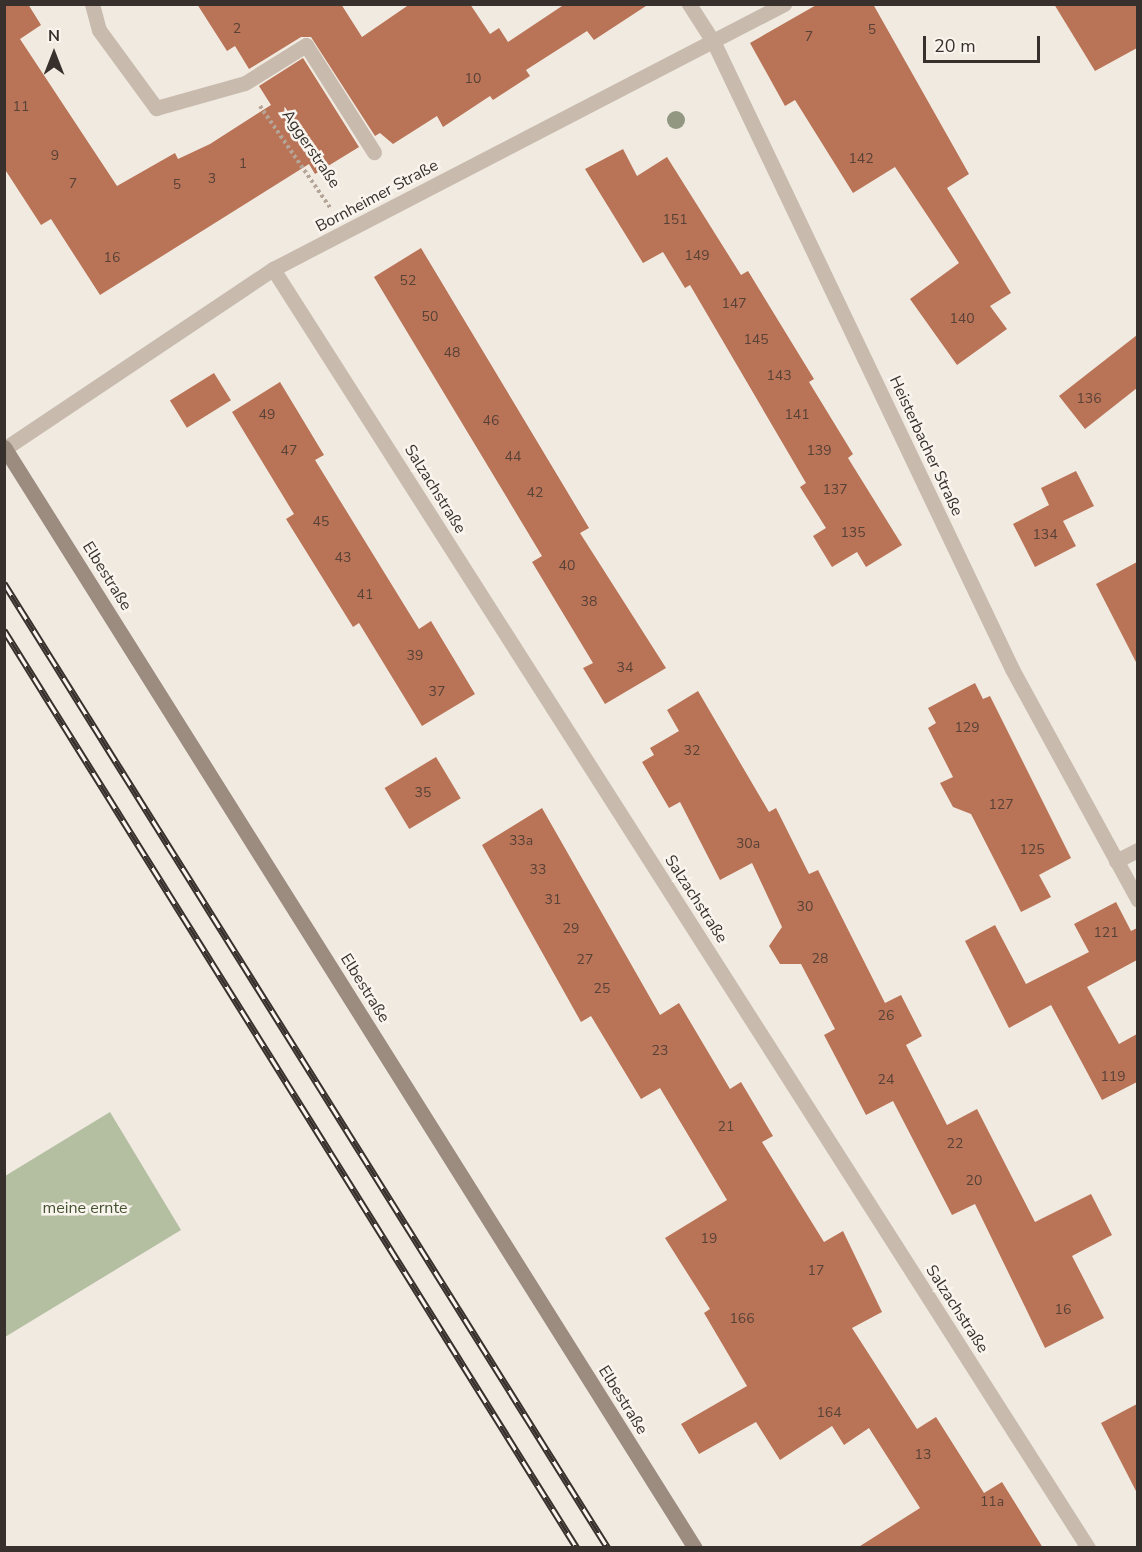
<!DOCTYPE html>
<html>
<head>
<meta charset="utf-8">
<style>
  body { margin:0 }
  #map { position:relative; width:1142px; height:1552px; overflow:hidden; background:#f1eae1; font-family:"Nunito Sans",sans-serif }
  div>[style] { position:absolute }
  .green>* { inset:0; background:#b4bfa2 }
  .building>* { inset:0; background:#b97457; transform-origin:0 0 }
  .path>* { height:4px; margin-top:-2px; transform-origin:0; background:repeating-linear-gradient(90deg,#b4a598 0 3px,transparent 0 6px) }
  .lane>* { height:15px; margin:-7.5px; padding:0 7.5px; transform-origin:7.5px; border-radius:7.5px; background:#c8bbae }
  .street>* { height:15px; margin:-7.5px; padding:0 7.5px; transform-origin:7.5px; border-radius:7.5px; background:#c8bbae }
  .secondary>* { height:15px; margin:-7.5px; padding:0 7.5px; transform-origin:7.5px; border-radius:7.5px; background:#9c8b7f }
  .rail>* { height:7px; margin-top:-3.5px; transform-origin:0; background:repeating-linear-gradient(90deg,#f9f4ed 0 14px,#38302c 0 28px); box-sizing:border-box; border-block:2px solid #38302c }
  .trees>* { width:18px; height:18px; margin:-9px; border-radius:50%; background:#929781 }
  span { translate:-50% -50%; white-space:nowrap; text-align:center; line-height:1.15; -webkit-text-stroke:5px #f9f4ed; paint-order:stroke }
  .number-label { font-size:14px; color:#584137 }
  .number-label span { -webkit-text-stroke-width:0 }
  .street-label { font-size:16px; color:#38302c }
  .park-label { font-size:16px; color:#455332 }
  .frame { position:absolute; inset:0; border:6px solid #38302c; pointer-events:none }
  .north { position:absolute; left:24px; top:24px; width:60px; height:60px; -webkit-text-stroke:4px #f9f4ed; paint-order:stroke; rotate:0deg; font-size:16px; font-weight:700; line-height:24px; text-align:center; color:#38302c }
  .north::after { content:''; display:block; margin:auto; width:21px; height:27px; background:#38302c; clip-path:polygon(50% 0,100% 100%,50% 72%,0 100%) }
  .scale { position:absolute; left:923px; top:36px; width:117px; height:27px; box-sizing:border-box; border:3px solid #38302c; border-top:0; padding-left:8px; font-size:18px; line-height:21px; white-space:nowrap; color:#38302c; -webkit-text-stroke:4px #f9f4ed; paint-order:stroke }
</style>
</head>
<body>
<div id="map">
  <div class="green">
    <div style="clip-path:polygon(110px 1112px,181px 1230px,5px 1337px,5px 1176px)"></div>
  </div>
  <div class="building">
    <div style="clip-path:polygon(4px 4px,28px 4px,41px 25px,20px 39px,117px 186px,175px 153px,178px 159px,210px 144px,271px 105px,259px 86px,303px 58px,359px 147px,315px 174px,309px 164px,100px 295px,51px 219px,41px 225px,4px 168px)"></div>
    <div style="clip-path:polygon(197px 4px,341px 4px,362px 37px,410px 4px,470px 4px,490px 34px,499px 28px,508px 42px,565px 4px,649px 4px,594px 40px,587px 31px,526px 70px,530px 76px,493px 100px,490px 96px,443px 127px,437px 116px,393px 144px,380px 133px,375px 136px,311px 37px,301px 37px,249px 69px,235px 46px,227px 51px)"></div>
    <div style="clip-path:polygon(818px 4px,873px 4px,969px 174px,947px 188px,1011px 293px,990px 306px,1007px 329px,957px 365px,910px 299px,959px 263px,895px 167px,853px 193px,795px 100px,785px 106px,750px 43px)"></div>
    <div style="clip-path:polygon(1054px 4px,1137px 4px,1137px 48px,1095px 71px)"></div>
    <div style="clip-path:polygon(623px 149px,637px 176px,667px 157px,741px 275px,748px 271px,814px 379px,809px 382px,853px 454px,848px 458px,902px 545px,866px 567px,857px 552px,832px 567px,813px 536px,826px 528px,800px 487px,806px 483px,690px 285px,685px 288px,663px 252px,643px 263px,585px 169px)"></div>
    <div style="clip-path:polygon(421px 248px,589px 528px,580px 533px,666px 668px,605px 704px,583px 668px,593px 663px,532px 562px,542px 556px,374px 277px)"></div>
    <div style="clip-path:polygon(1137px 335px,1137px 388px,1085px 429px,1059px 396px)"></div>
    <div style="left:214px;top:373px;width:32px;height:52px;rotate:58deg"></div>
    <div style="clip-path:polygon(280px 382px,324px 455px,315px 460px,419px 629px,431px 621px,475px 694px,422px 726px,359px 623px,353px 627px,286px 519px,294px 514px,232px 412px)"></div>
    <div style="clip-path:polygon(1076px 471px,1094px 506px,1063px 521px,1076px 546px,1035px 567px,1013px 524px,1049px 505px,1041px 488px)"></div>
    <div style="clip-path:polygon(1137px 562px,1137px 664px,1096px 584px)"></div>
    <div style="clip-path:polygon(975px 683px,983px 699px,990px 696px,1071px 858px,1039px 875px,1051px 897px,1021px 912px,971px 814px,953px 807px,940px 783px,953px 777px,928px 728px,936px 723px,928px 708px)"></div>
    <div style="clip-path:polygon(698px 691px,769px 812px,776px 808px,809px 874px,818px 870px,885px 1003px,901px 995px,922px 1036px,906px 1045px,947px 1125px,977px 1109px,1035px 1222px,1091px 1194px,1112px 1235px,1072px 1256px,1104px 1318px,1045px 1348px,975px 1204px,952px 1215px,893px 1101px,866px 1115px,824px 1035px,835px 1029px,801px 964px,780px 964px,769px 946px,782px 927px,752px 863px,720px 880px,680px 802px,669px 808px,642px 762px,654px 755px,650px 748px,679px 731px,667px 710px)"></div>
    <div style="left:436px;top:757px;width:48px;height:60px;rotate:59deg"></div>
    <div style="clip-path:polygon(542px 808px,660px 1015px,679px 1003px,730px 1089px,741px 1082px,773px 1136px,762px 1142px,824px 1242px,843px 1231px,882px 1312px,852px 1328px,917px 1429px,936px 1417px,984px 1493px,1002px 1482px,1043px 1548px,857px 1548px,920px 1508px,869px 1428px,844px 1445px,832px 1426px,780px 1460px,756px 1422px,699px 1454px,681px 1424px,747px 1386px,704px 1313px,710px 1309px,665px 1238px,727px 1200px,660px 1088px,641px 1099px,591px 1016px,581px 1022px,482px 845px)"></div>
    <div style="clip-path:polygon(1116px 902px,1131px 931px,1137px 928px,1137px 960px,1087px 987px,1119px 1044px,1137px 1034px,1137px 1082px,1102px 1100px,1051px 1005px,1009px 1028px,965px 941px,995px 925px,1026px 984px,1089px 952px,1074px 924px)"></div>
    <div style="clip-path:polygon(1137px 1404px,1137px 1493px,1101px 1423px)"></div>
  </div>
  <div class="path">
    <div style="left:260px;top:106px;width:125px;rotate:55.4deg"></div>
  </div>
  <div class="lane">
    <div style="left:156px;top:108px;width:92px;rotate:-15.7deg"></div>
    <div style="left:245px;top:83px;width:72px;rotate:-31.9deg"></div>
    <div style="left:306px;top:45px;width:127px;rotate:57.6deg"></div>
    <div style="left:1116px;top:861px;width:25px;rotate:-27deg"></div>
  </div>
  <div class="street">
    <div style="left:92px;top:4px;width:27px;rotate:75deg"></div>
    <div style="left:99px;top:30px;width:97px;rotate:53.8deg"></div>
    <div style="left:689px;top:4px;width:46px;rotate:57.3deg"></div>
    <div style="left:714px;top:43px;width:693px;rotate:64.54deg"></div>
    <div style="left:1012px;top:669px;width:263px;rotate:61.4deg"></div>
    <div style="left:273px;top:269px;width:1517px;rotate:57.49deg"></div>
    <div style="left:4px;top:449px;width:324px;rotate:-33.8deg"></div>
    <div style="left:273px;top:269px;width:576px;rotate:-27.41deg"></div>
  </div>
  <div class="secondary">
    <div style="left:4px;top:447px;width:1300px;rotate:57.89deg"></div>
  </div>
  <div class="rail">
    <div style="left:4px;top:583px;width:1138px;rotate:57.96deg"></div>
    <div style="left:4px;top:630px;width:1082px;rotate:58.03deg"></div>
  </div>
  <div class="trees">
    <div style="left:676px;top:120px"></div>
  </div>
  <div class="number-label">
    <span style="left:237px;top:29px">2</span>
    <span style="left:872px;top:30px">5</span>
    <span style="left:809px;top:37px">7</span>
    <span style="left:473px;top:79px">10</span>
    <span style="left:21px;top:107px">11</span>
    <span style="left:55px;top:156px">9</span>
    <span style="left:861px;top:159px">142</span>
    <span style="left:243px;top:164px">1</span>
    <span style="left:212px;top:179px">3</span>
    <span style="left:73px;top:184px">7</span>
    <span style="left:177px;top:185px">5</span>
    <span style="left:675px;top:220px">151</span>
    <span style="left:697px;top:256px">149</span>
    <span style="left:112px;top:258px">16</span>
    <span style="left:408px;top:281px">52</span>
    <span style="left:734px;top:304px">147</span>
    <span style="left:430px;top:317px">50</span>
    <span style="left:962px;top:319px">140</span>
    <span style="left:756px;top:340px">145</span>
    <span style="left:452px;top:353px">48</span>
    <span style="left:779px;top:376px">143</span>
    <span style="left:1089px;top:399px">136</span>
    <span style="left:267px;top:415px">49</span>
    <span style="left:797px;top:415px">141</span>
    <span style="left:491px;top:421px">46</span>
    <span style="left:289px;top:451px">47</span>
    <span style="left:819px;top:451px">139</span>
    <span style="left:513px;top:457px">44</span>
    <span style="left:835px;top:490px">137</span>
    <span style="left:535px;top:493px">42</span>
    <span style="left:321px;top:522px">45</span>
    <span style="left:853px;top:533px">135</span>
    <span style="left:1045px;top:535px">134</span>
    <span style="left:343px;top:558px">43</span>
    <span style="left:567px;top:566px">40</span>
    <span style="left:365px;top:595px">41</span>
    <span style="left:589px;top:602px">38</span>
    <span style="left:415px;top:656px">39</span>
    <span style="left:625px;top:668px">34</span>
    <span style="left:437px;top:692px">37</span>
    <span style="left:967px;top:728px">129</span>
    <span style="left:692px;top:751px">32</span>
    <span style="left:423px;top:793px">35</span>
    <span style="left:1001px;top:805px">127</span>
    <span style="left:521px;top:841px">33a</span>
    <span style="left:748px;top:844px">30a</span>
    <span style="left:1032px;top:850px">125</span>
    <span style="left:538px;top:870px">33</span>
    <span style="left:553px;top:900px">31</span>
    <span style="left:805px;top:907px">30</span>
    <span style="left:571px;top:929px">29</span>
    <span style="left:1106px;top:933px">121</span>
    <span style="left:820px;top:959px">28</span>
    <span style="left:585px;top:960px">27</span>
    <span style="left:602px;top:989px">25</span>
    <span style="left:886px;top:1016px">26</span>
    <span style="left:660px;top:1051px">23</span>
    <span style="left:1113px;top:1077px">119</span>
    <span style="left:886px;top:1080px">24</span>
    <span style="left:726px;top:1127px">21</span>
    <span style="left:955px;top:1144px">22</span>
    <span style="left:974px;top:1181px">20</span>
    <span style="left:709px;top:1239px">19</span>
    <span style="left:816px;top:1271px">17</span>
    <span style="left:1063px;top:1310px">16</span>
    <span style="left:742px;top:1319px">166</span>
    <span style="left:829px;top:1413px">164</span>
    <span style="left:923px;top:1455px">13</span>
    <span style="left:992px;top:1502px">11a</span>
  </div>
  <div class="street-label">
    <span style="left:311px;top:149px;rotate:56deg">Aggerstraße</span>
    <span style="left:377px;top:196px;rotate:-28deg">Bornheimer Straße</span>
    <span style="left:926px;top:446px;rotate:65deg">Heisterbacher Straße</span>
    <span style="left:435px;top:489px;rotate:58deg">Salzachstraße</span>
    <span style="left:107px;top:576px;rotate:58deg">Elbestraße</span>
    <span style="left:696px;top:899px;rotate:57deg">Salzachstraße</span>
    <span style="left:365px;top:988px;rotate:58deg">Elbestraße</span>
    <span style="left:957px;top:1309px;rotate:57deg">Salzachstraße</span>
    <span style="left:623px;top:1400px;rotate:58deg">Elbestraße</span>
  </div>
  <div class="park-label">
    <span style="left:85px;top:1208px">meine ernte</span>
  </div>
  <div class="frame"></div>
  <div class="north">N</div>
  <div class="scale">20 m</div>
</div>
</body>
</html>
